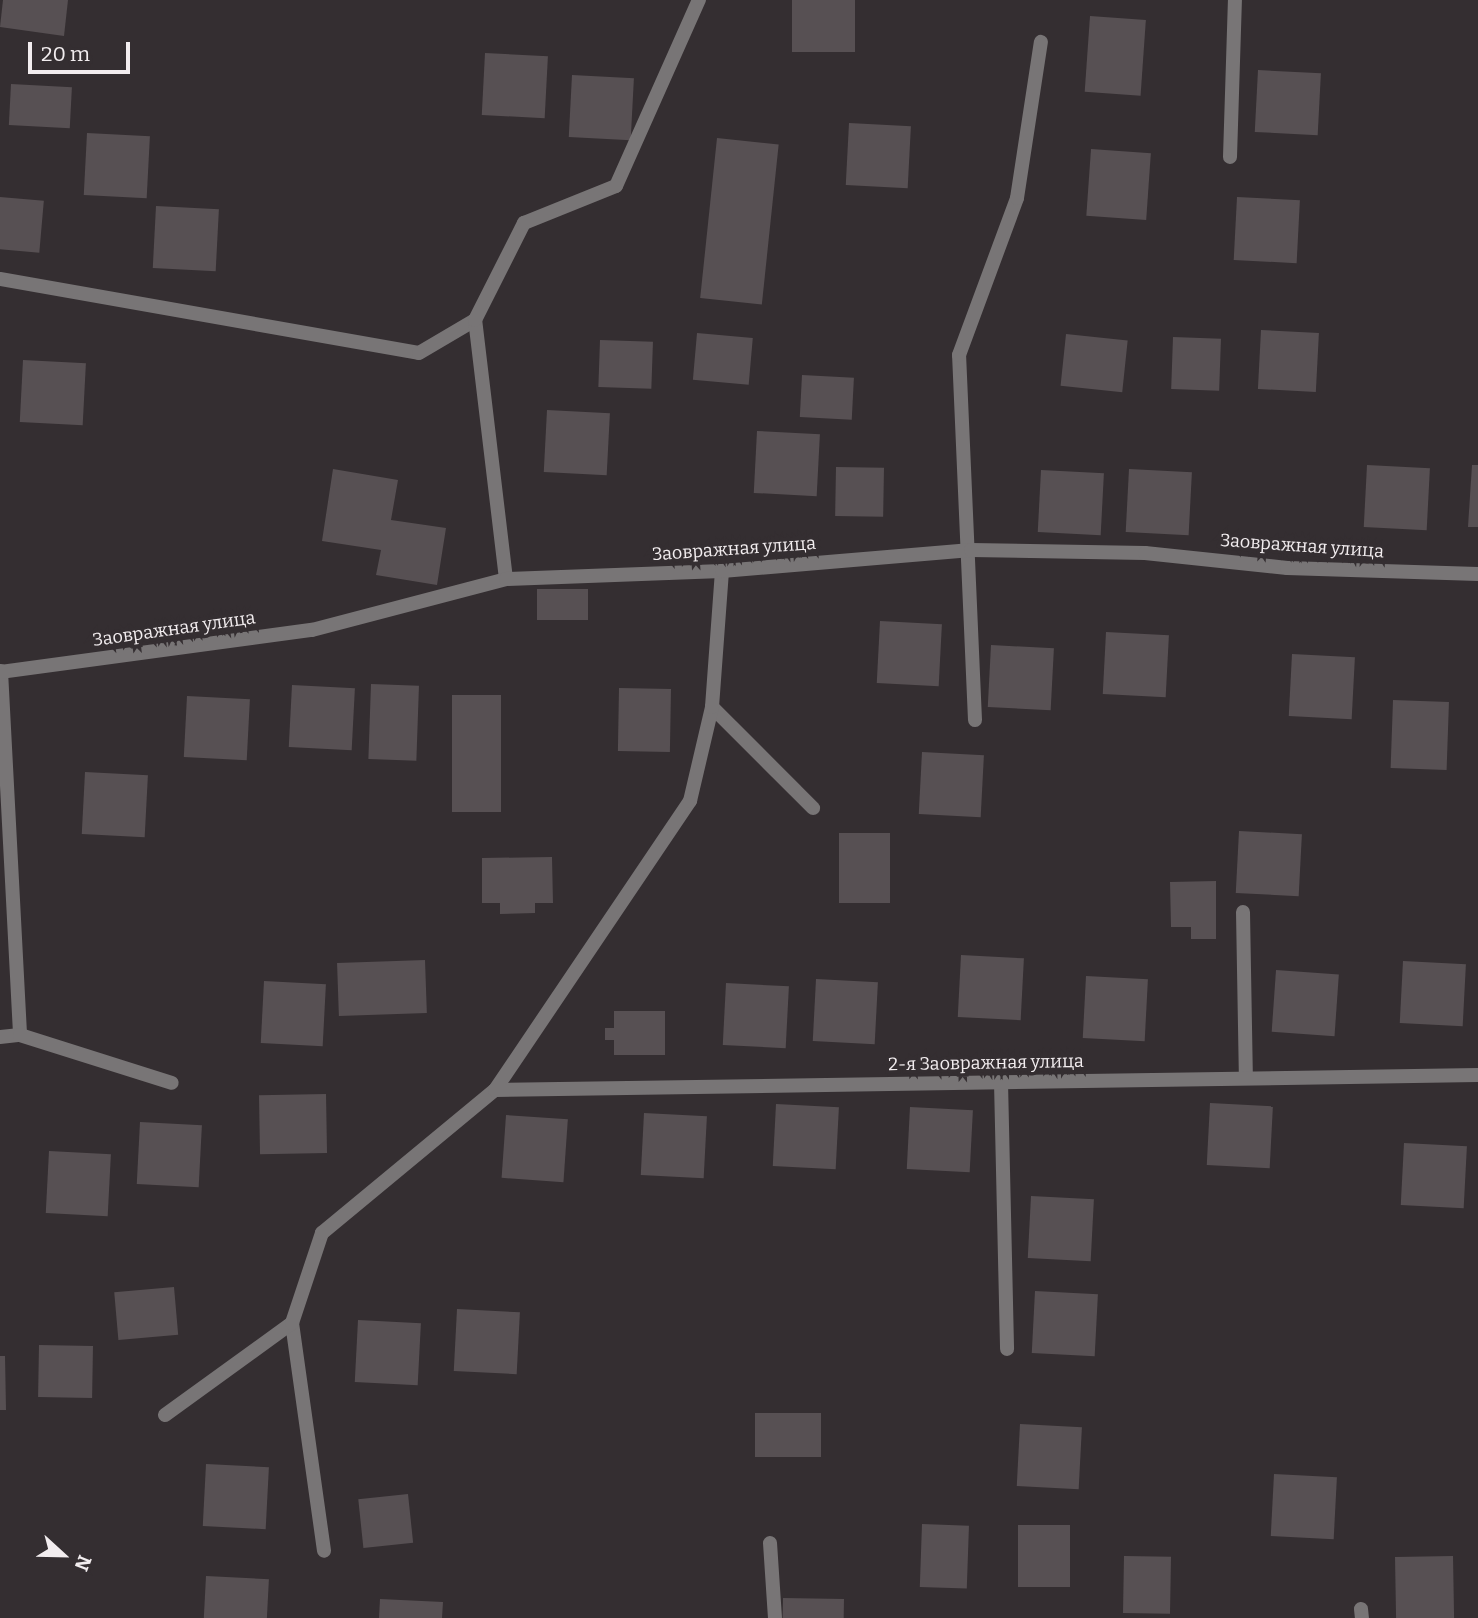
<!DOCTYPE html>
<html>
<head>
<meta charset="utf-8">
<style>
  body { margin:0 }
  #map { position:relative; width:1478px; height:1618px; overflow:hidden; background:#342e31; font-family:Bitter,serif }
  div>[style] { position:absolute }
  .building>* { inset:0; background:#575053; transform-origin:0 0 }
  .service>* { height:14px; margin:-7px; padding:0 7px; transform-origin:7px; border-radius:7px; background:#787576 }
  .minor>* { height:14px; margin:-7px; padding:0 7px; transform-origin:7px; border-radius:7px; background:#787576 }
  span { translate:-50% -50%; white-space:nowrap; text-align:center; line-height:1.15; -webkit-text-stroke:7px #342e31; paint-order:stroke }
  .street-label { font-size:18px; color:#f2edef }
  .north { position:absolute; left:28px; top:1520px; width:70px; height:70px; -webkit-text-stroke:5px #342e31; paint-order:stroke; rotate:112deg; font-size:19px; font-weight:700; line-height:28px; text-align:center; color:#f2edef }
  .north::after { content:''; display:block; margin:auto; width:24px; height:32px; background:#f2edef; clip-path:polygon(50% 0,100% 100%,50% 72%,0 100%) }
  .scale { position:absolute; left:28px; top:42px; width:102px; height:32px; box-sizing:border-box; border:4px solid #f2edef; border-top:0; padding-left:9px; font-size:21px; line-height:24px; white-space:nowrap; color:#f2edef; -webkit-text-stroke:5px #342e31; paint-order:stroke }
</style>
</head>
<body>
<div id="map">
  <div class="building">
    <div style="clip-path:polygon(3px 0,68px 0,64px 36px,0 27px)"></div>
    <div style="left:792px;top:0;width:63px;height:52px"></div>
    <div style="left:1090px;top:16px;width:56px;height:76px;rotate:4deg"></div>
    <div style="left:485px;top:53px;width:63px;height:62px;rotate:3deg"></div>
    <div style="left:1258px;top:70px;width:63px;height:62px;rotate:3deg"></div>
    <div style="left:572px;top:75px;width:62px;height:62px;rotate:3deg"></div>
    <div style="left:11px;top:84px;width:61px;height:41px;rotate:3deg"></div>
    <div style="left:849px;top:123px;width:62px;height:62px;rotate:3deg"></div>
    <div style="left:87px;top:133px;width:63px;height:62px;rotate:3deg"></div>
    <div style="left:717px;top:138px;width:62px;height:161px;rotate:6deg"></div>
    <div style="left:1091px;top:149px;width:60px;height:67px;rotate:4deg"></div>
    <div style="left:0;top:197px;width:44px;height:52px;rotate:5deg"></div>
    <div style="left:1237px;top:197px;width:63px;height:63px;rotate:3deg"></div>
    <div style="left:156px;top:206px;width:63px;height:62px;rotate:3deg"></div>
    <div style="left:1261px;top:330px;width:58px;height:59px;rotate:3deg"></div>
    <div style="left:697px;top:333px;width:56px;height:47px;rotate:5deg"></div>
    <div style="left:1066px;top:334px;width:62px;height:52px;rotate:6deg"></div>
    <div style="left:1173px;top:337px;width:48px;height:52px;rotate:2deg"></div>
    <div style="left:600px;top:340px;width:53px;height:47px;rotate:2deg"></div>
    <div style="left:23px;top:360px;width:63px;height:62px;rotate:3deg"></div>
    <div style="left:802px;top:375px;width:52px;height:42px;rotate:3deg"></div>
    <div style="left:547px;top:410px;width:63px;height:62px;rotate:3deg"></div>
    <div style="left:757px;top:431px;width:63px;height:62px;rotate:3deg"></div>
    <div style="left:1367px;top:465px;width:63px;height:62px;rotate:3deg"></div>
    <div style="clip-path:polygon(1472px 465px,1478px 465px,1478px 527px,1468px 527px)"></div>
    <div style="left:836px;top:467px;width:48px;height:49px;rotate:1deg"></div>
    <div style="clip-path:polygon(333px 469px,398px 480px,391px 520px,446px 528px,437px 585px,376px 575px,381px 550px,322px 541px)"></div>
    <div style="left:1129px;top:469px;width:63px;height:63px;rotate:3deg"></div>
    <div style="left:1041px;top:470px;width:63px;height:62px;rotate:3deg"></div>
    <div style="left:588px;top:589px;width:31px;height:51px;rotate:90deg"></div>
    <div style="left:880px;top:621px;width:62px;height:62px;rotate:3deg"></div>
    <div style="left:1106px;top:632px;width:63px;height:62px;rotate:3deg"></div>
    <div style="left:991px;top:645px;width:63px;height:62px;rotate:3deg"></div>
    <div style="left:1292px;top:654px;width:63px;height:62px;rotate:3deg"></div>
    <div style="left:371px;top:684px;width:48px;height:75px;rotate:2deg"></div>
    <div style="left:292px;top:685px;width:63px;height:62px;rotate:3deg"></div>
    <div style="left:619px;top:688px;width:52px;height:63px;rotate:1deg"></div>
    <div style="left:501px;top:695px;width:117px;height:49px;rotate:90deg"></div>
    <div style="left:187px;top:696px;width:63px;height:61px;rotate:3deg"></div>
    <div style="left:1393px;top:700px;width:56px;height:68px;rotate:2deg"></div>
    <div style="left:922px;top:752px;width:62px;height:62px;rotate:3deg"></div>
    <div style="left:85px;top:772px;width:63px;height:62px;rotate:3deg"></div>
    <div style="left:1239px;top:831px;width:63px;height:62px;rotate:3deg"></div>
    <div style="left:839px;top:833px;width:51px;height:70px"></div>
    <div style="clip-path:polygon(552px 857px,553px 903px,535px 903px,535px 913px,500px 914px,500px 903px,482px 903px,482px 858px)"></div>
    <div style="clip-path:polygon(1216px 881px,1216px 939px,1191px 939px,1191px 927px,1171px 927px,1170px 882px)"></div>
    <div style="left:961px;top:955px;width:63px;height:62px;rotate:3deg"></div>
    <div style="left:425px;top:960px;width:53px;height:88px;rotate:88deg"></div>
    <div style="left:1403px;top:961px;width:63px;height:62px;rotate:3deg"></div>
    <div style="left:1276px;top:970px;width:63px;height:62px;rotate:4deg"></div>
    <div style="left:1086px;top:976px;width:62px;height:62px;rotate:3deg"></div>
    <div style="left:816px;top:979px;width:62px;height:62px;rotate:3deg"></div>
    <div style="left:264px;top:981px;width:62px;height:62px;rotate:3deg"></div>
    <div style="left:726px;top:983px;width:63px;height:62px;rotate:3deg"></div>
    <div style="clip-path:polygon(614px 1011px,665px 1011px,665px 1055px,614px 1055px,614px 1040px,605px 1040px,605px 1028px,614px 1028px)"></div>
    <div style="left:326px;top:1094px;width:59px;height:67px;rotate:89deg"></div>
    <div style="left:1210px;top:1103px;width:63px;height:62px;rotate:3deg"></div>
    <div style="left:776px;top:1104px;width:63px;height:62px;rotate:3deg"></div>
    <div style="left:910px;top:1107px;width:63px;height:62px;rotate:3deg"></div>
    <div style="left:644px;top:1113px;width:63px;height:62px;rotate:3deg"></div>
    <div style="left:506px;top:1115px;width:62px;height:63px;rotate:4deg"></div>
    <div style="left:140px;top:1122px;width:62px;height:62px;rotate:3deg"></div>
    <div style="left:1404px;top:1143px;width:63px;height:62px;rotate:3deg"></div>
    <div style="left:49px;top:1151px;width:62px;height:62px;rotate:3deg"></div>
    <div style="left:1031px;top:1196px;width:63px;height:62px;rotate:3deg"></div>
    <div style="left:174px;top:1287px;width:48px;height:60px;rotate:85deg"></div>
    <div style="left:1035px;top:1291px;width:63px;height:62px;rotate:3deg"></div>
    <div style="left:457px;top:1309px;width:63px;height:62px;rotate:3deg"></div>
    <div style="left:358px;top:1320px;width:63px;height:62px;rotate:3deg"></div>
    <div style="left:39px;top:1345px;width:54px;height:52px;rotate:1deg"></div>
    <div style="clip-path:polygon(0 1356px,5px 1356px,6px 1410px,0 1410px)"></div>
    <div style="left:821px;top:1413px;width:44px;height:66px;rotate:90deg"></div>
    <div style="left:1020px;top:1424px;width:62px;height:62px;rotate:3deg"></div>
    <div style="left:206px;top:1464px;width:63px;height:62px;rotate:3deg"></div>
    <div style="left:1274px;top:1474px;width:63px;height:62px;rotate:3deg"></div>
    <div style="left:408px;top:1494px;width:49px;height:50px;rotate:84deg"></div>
    <div style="left:922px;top:1524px;width:47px;height:63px;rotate:2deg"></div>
    <div style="left:1018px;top:1525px;width:52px;height:62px"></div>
    <div style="left:1124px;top:1556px;width:47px;height:57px;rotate:1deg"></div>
    <div style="left:1453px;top:1556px;width:62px;height:58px;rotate:89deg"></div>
    <div style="left:206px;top:1576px;width:63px;height:42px;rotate:3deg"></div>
    <div style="left:783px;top:1598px;width:61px;height:20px;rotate:1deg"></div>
    <div style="clip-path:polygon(380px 1599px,443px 1602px,442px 1618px,379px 1618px)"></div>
  </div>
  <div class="service">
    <div style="left:1230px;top:157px;width:157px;rotate:-88.2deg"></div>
    <div style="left:0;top:279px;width:425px;rotate:10deg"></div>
    <div style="left:419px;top:353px;width:65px;rotate:-30.5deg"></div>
    <div style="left:506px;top:579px;width:261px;rotate:-96.8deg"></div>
    <div style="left:475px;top:320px;width:109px;rotate:-63.2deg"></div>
    <div style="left:524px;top:223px;width:99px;rotate:-21.9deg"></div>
    <div style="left:616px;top:186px;width:204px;rotate:-66deg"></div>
    <div style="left:712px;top:707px;width:143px;rotate:45deg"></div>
    <div style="left:975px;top:720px;width:365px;rotate:-92.5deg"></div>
    <div style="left:959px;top:355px;width:167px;rotate:-69.7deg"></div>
    <div style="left:1017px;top:198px;width:158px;rotate:-81.3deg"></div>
    <div style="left:1243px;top:912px;width:166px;rotate:89deg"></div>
    <div style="left:1001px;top:1082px;width:267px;rotate:88.7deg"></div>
    <div style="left:292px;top:1323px;width:230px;rotate:82deg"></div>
    <div style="left:165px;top:1415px;width:157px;rotate:-35.9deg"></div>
    <div style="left:292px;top:1323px;width:95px;rotate:-71.6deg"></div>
    <div style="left:322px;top:1233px;width:224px;rotate:-39.6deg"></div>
    <div style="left:495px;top:1090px;width:349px;rotate:-56deg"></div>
    <div style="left:690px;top:801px;width:97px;rotate:-76.8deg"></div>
    <div style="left:712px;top:707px;width:136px;rotate:-85.8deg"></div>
    <div style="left:770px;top:1543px;width:75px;rotate:86.2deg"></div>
    <div style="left:1361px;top:1609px;width:9px;rotate:84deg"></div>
  </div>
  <div class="minor">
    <div style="left:1px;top:671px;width:364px;rotate:87deg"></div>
    <div style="left:0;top:672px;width:315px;rotate:-7.7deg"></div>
    <div style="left:312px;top:630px;width:201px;rotate:-14.7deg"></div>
    <div style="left:506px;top:579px;width:216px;rotate:-2.1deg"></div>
    <div style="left:722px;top:571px;width:250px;rotate:-4.8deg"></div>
    <div style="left:971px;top:550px;width:174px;rotate:1deg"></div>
    <div style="left:1145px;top:553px;width:143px;rotate:6deg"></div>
    <div style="left:1287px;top:568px;width:191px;rotate:1.8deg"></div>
    <div style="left:0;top:1037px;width:20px;rotate:-6deg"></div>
    <div style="left:20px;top:1035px;width:159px;rotate:17.5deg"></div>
    <div style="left:495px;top:1090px;width:983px;rotate:-0.87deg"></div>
  </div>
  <div class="street-label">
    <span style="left:1302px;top:546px;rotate:4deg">Заовражная улица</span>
    <span style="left:734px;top:549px;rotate:-4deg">Заовражная улица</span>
    <span style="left:174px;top:629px;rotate:-8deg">Заовражная улица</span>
    <span style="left:986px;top:1063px;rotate:-1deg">2-я Заовражная улица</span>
  </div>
  <div class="north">N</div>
  <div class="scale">20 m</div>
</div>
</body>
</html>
